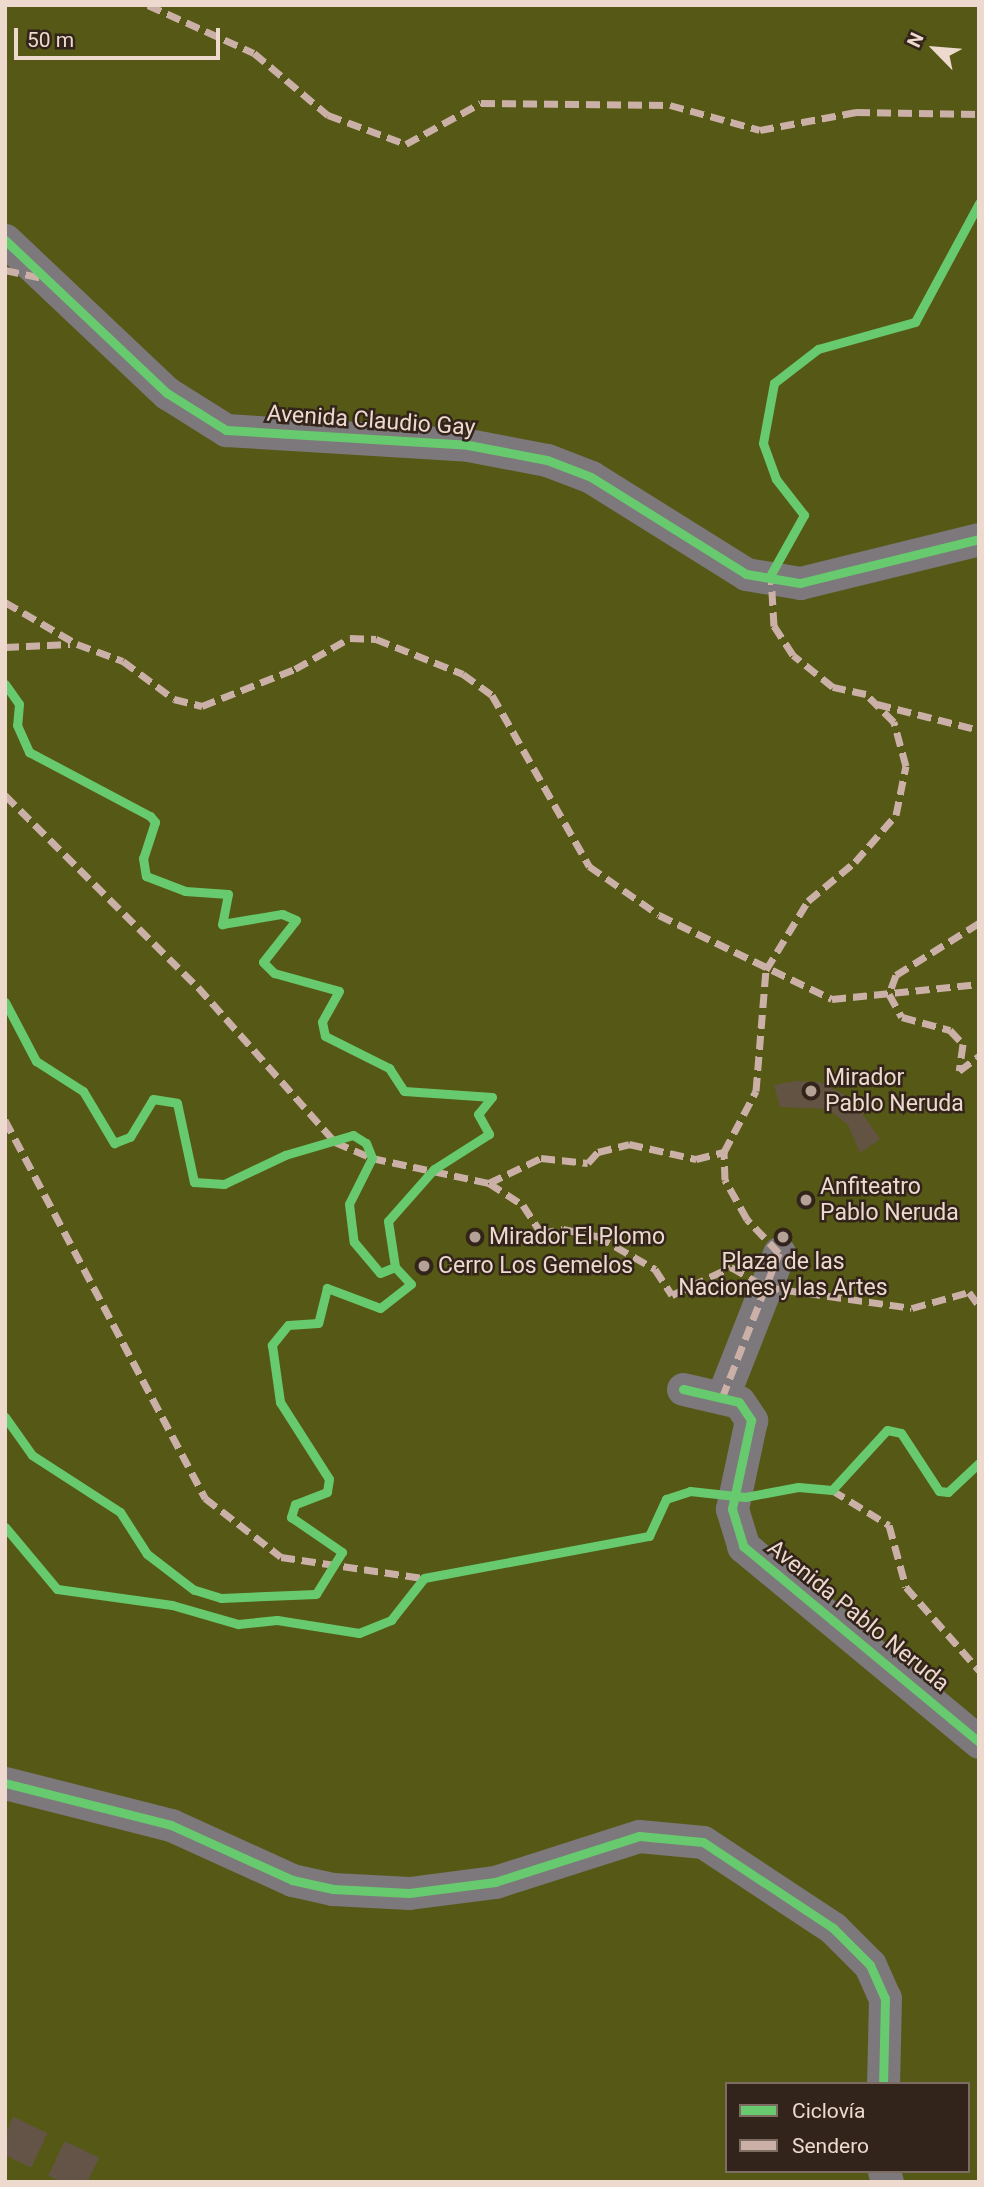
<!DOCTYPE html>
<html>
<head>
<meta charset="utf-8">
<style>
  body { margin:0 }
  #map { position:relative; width:984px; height:2187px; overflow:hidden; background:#4c3c31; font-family:Roboto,sans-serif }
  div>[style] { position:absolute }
  .green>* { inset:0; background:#565915 }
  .building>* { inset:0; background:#625342 }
  .highway-tunnel>* { height:38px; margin-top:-19px; transform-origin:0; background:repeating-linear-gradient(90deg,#645448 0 38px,transparent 0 57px) }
  .street>* { height:33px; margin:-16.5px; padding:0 16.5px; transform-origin:16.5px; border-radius:16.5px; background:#7c787b }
  .quiet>* { height:7px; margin-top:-3.5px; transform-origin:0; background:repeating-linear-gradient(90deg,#cab0a6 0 14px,transparent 0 21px) }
  .cycleway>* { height:9px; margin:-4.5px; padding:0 4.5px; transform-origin:4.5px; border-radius:4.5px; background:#67ca6e }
  .dots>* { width:19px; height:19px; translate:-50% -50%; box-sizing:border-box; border:4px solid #33241b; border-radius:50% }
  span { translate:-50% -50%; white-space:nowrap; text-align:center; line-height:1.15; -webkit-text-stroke:5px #33241b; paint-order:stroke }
  .street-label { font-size:23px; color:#edd9cd }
  .poi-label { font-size:23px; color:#edd9cd }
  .left { translate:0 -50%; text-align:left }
  .frame { position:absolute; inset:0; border:7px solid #edd9cd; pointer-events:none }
  .legend { position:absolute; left:725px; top:2082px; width:245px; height:91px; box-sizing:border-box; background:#33241b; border:2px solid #7d6c62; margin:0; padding:9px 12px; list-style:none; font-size:21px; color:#edd9cd }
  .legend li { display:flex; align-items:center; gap:14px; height:35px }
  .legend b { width:35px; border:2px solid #7d6c62 }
  .north { position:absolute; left:900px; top:14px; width:70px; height:70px; -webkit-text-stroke:5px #33241b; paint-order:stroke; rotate:295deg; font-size:19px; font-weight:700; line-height:28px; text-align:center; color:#edd9cd }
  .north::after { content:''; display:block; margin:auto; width:24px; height:32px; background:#edd9cd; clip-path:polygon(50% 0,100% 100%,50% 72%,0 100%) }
  .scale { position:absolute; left:14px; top:28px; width:206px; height:32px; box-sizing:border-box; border:4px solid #edd9cd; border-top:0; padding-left:9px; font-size:21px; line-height:24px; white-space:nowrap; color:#edd9cd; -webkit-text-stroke:5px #33241b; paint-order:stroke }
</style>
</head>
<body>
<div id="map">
  <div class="green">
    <div style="clip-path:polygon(evenodd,5px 5px,979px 5px,979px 2182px,5px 2182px,5px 5px,727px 2084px,968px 2084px,968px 2171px,727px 2171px,727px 2084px)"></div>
  </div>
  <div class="building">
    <div style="clip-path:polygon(795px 1081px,820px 1082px,852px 1099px,880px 1139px,860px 1153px,848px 1125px,828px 1109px,780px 1107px,774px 1085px)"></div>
  </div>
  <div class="highway-tunnel">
    <div style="left:5px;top:2134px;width:112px;rotate:25.4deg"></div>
  </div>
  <div class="street">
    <div style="left:5px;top:240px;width:223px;rotate:43.4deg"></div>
    <div style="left:167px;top:393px;width:70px;rotate:32.1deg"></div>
    <div style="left:226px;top:430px;width:242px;rotate:3.5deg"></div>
    <div style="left:468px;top:445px;width:80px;rotate:10.8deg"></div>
    <div style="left:547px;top:460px;width:47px;rotate:21.1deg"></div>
    <div style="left:591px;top:477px;width:183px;rotate:32deg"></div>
    <div style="left:746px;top:574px;width:55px;rotate:9.5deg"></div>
    <div style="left:800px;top:583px;width:184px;rotate:-13.8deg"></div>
    <div style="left:683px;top:1389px;width:57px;rotate:13.1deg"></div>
    <div style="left:739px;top:1402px;width:22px;rotate:56deg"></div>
    <div style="left:751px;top:1420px;width:91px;rotate:102.1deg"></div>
    <div style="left:732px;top:1509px;width:39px;rotate:73deg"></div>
    <div style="left:743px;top:1546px;width:307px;rotate:39.7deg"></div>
    <div style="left:722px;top:1398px;width:156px;rotate:-68.5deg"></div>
    <div style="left:5px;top:1783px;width:171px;rotate:14.2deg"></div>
    <div style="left:171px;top:1825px;width:133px;rotate:24.4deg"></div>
    <div style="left:292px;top:1880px;width:42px;rotate:12.4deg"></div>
    <div style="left:333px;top:1889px;width:76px;rotate:3deg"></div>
    <div style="left:409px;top:1893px;width:87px;rotate:-7.3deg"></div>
    <div style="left:495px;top:1882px;width:151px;rotate:-17.7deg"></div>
    <div style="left:639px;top:1836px;width:64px;rotate:5.4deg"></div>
    <div style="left:703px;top:1842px;width:156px;rotate:33.5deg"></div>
    <div style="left:833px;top:1928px;width:52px;rotate:45deg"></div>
    <div style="left:870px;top:1965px;width:36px;rotate:66deg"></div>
    <div style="left:885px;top:1998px;width:86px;rotate:91.3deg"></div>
    <div style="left:884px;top:2171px;width:11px;rotate:75deg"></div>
  </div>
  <div class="quiet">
    <div style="left:148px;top:5px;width:116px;rotate:24.4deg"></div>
    <div style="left:254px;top:53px;width:97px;rotate:40deg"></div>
    <div style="left:328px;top:115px;width:83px;rotate:20.4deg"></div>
    <div style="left:406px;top:144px;width:85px;rotate:-28.7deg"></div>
    <div style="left:481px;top:103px;width:189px;rotate:0.6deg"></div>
    <div style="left:670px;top:105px;width:93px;rotate:15.5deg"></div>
    <div style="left:760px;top:130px;width:98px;rotate:-10.6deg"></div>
    <div style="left:856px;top:112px;width:123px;rotate:0.9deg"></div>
    <div style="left:5px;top:270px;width:39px;rotate:12deg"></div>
    <div style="left:5px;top:602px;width:83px;rotate:30.3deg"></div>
    <div style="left:77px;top:644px;width:49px;rotate:20.3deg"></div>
    <div style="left:123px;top:661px;width:64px;rotate:36.7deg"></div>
    <div style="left:174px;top:699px;width:29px;rotate:14deg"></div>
    <div style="left:202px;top:706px;width:100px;rotate:-21.7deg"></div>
    <div style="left:295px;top:669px;width:63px;rotate:-29.4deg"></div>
    <div style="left:350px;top:638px;width:26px;rotate:2deg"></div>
    <div style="left:376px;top:639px;width:94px;rotate:21.9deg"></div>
    <div style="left:463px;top:674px;width:36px;rotate:36deg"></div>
    <div style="left:492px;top:695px;width:197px;rotate:60.4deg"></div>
    <div style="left:589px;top:866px;width:85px;rotate:35deg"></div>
    <div style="left:659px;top:915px;width:192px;rotate:25.9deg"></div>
    <div style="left:832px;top:999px;width:148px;rotate:-5.8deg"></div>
    <div style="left:5px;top:647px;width:65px;rotate:-2.6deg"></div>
    <div style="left:877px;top:704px;width:105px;rotate:14.3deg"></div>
    <div style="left:5px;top:795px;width:272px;rotate:44.9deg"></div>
    <div style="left:198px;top:987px;width:207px;rotate:48.5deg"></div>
    <div style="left:335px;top:1142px;width:40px;rotate:23.4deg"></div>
    <div style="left:372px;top:1158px;width:120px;rotate:12.1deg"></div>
    <div style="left:489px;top:1183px;width:40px;rotate:32.9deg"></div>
    <div style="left:523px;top:1205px;width:33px;rotate:57deg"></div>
    <div style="left:541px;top:1233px;width:22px;rotate:-10deg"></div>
    <div style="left:563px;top:1229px;width:35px;rotate:12deg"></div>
    <div style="left:597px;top:1236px;width:67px;rotate:29.6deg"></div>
    <div style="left:655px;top:1269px;width:31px;rotate:57deg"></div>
    <div style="left:672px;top:1295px;width:65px;rotate:-25.4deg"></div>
    <div style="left:731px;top:1267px;width:39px;rotate:30deg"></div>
    <div style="left:765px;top:1287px;width:148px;rotate:8.1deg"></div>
    <div style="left:912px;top:1308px;width:59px;rotate:-15.7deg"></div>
    <div style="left:969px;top:1292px;width:17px;rotate:54deg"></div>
    <div style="left:979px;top:923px;width:98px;rotate:147.9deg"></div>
    <div style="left:896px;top:975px;width:20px;rotate:110deg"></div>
    <div style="left:889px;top:994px;width:26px;rotate:61deg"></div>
    <div style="left:902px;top:1017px;width:50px;rotate:15.2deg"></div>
    <div style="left:950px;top:1030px;width:19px;rotate:47deg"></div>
    <div style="left:963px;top:1044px;width:27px;rotate:98deg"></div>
    <div style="left:959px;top:1071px;width:25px;rotate:-37deg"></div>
    <div style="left:5px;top:1120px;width:428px;rotate:62.1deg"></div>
    <div style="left:205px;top:1498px;width:96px;rotate:37.8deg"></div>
    <div style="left:281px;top:1557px;width:145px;rotate:8.4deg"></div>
    <div style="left:489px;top:1183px;width:58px;rotate:-25.7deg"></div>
    <div style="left:541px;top:1158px;width:47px;rotate:6.1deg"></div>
    <div style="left:588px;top:1163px;width:15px;rotate:-48deg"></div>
    <div style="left:598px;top:1152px;width:32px;rotate:-14deg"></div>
    <div style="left:629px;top:1144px;width:69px;rotate:12.6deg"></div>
    <div style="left:696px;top:1159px;width:29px;rotate:-14deg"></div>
    <div style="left:722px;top:1398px;width:156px;rotate:-68.5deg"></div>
    <div style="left:779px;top:1253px;width:47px;rotate:-133.3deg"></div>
    <div style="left:747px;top:1219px;width:45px;rotate:-119.4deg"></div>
    <div style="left:725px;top:1180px;width:28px;rotate:-92deg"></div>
    <div style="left:724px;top:1152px;width:69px;rotate:-62.3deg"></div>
    <div style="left:756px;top:1091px;width:121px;rotate:-85.3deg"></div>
    <div style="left:766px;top:970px;width:81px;rotate:-58.7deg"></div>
    <div style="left:808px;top:901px;width:61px;rotate:-39.7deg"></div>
    <div style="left:855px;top:862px;width:62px;rotate:-48.9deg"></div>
    <div style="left:896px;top:815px;width:50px;rotate:-78.5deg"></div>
    <div style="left:906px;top:766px;width:46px;rotate:-105.3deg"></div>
    <div style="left:894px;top:722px;width:40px;rotate:-135deg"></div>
    <div style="left:866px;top:694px;width:34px;rotate:-168deg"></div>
    <div style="left:833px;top:687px;width:51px;rotate:-141.3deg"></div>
    <div style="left:793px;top:655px;width:35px;rotate:-123deg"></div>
    <div style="left:774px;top:626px;width:51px;rotate:-93.4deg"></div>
    <div style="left:832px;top:1490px;width:67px;rotate:31.6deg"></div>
    <div style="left:889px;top:1525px;width:64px;rotate:74.7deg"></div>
    <div style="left:906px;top:1587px;width:111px;rotate:48.7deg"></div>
  </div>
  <div class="cycleway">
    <div style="left:5px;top:240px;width:223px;rotate:43.4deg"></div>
    <div style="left:167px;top:393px;width:70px;rotate:32.1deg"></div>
    <div style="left:226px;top:430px;width:242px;rotate:3.5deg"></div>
    <div style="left:468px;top:445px;width:80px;rotate:10.8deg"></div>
    <div style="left:547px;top:460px;width:47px;rotate:21.1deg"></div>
    <div style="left:591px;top:477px;width:183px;rotate:32deg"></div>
    <div style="left:746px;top:574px;width:55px;rotate:9.5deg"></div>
    <div style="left:800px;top:583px;width:184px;rotate:-13.8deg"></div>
    <div style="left:771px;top:574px;width:68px;rotate:-60.8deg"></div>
    <div style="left:804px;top:515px;width:46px;rotate:-127.9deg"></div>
    <div style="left:776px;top:479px;width:38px;rotate:-110deg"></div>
    <div style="left:763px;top:443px;width:61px;rotate:-79.6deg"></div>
    <div style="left:774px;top:383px;width:56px;rotate:-37.7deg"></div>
    <div style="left:818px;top:349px;width:101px;rotate:-15.6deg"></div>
    <div style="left:915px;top:322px;width:135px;rotate:-61.7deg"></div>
    <div style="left:5px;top:684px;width:24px;rotate:55deg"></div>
    <div style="left:19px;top:704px;width:21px;rotate:95deg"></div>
    <div style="left:17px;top:725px;width:30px;rotate:66deg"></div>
    <div style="left:29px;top:752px;width:137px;rotate:27.9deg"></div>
    <div style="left:150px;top:816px;width:8px;rotate:50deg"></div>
    <div style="left:155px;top:822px;width:38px;rotate:108deg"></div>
    <div style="left:143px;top:858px;width:18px;rotate:81deg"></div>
    <div style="left:146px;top:876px;width:42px;rotate:21deg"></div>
    <div style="left:185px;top:891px;width:43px;rotate:4deg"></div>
    <div style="left:228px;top:894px;width:31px;rotate:101deg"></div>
    <div style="left:222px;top:924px;width:61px;rotate:-9.5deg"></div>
    <div style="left:282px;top:914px;width:15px;rotate:23deg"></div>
    <div style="left:296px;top:920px;width:53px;rotate:128.2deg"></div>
    <div style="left:263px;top:962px;width:16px;rotate:45deg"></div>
    <div style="left:274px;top:973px;width:67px;rotate:15.5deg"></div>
    <div style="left:339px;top:991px;width:35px;rotate:119deg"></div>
    <div style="left:322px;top:1022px;width:14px;rotate:78deg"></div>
    <div style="left:325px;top:1036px;width:72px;rotate:26.6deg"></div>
    <div style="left:389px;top:1068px;width:27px;rotate:57deg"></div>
    <div style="left:404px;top:1091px;width:88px;rotate:3.9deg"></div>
    <div style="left:492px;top:1097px;width:22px;rotate:129deg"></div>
    <div style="left:478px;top:1114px;width:23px;rotate:61deg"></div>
    <div style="left:489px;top:1134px;width:65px;rotate:147.5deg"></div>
    <div style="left:434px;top:1169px;width:69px;rotate:131.5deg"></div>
    <div style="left:388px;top:1221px;width:47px;rotate:81.3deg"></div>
    <div style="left:395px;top:1267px;width:23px;rotate:47deg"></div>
    <div style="left:411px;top:1284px;width:39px;rotate:142deg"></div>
    <div style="left:380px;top:1308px;width:57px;rotate:-159.3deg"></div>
    <div style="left:327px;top:1288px;width:36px;rotate:104deg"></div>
    <div style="left:318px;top:1323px;width:30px;rotate:176deg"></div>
    <div style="left:288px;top:1325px;width:26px;rotate:129deg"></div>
    <div style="left:272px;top:1345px;width:58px;rotate:82deg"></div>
    <div style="left:280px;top:1402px;width:91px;rotate:57.5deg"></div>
    <div style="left:329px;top:1479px;width:13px;rotate:99deg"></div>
    <div style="left:327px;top:1492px;width:34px;rotate:159deg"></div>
    <div style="left:295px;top:1504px;width:14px;rotate:107deg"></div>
    <div style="left:291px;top:1517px;width:62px;rotate:34.5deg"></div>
    <div style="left:342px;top:1552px;width:49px;rotate:121.8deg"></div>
    <div style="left:316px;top:1594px;width:95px;rotate:177.6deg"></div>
    <div style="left:221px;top:1598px;width:28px;rotate:-163deg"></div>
    <div style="left:194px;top:1590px;width:59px;rotate:-142.5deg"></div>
    <div style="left:147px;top:1554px;width:50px;rotate:-122.7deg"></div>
    <div style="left:120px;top:1512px;width:105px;rotate:-147.1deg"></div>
    <div style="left:32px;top:1455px;width:47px;rotate:-125.4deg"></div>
    <div style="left:5px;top:1002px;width:67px;rotate:62.3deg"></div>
    <div style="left:36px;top:1061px;width:56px;rotate:32.6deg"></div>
    <div style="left:83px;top:1091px;width:61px;rotate:59.2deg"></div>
    <div style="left:114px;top:1143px;width:17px;rotate:-21deg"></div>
    <div style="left:130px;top:1137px;width:44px;rotate:-58.8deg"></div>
    <div style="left:153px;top:1099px;width:24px;rotate:9deg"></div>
    <div style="left:177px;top:1103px;width:81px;rotate:77.9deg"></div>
    <div style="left:194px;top:1182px;width:30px;rotate:4deg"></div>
    <div style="left:224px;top:1184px;width:68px;rotate:-25.4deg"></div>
    <div style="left:285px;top:1155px;width:71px;rotate:-16.4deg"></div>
    <div style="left:353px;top:1135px;width:15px;rotate:32deg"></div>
    <div style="left:366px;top:1143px;width:16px;rotate:68deg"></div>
    <div style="left:372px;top:1158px;width:51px;rotate:116.6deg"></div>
    <div style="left:349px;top:1204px;width:38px;rotate:83deg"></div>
    <div style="left:354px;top:1242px;width:40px;rotate:50deg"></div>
    <div style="left:380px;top:1273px;width:16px;rotate:-22deg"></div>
    <div style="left:683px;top:1389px;width:57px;rotate:13.1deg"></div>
    <div style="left:739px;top:1402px;width:22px;rotate:56deg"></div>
    <div style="left:751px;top:1420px;width:91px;rotate:102.1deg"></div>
    <div style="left:732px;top:1509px;width:39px;rotate:73deg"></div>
    <div style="left:743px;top:1546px;width:307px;rotate:39.7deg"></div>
    <div style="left:5px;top:1527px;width:81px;rotate:50deg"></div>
    <div style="left:57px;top:1589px;width:116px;rotate:7.9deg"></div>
    <div style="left:172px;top:1605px;width:69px;rotate:16.1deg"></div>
    <div style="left:238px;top:1624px;width:39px;rotate:-6deg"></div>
    <div style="left:277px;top:1620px;width:83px;rotate:9deg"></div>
    <div style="left:359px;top:1633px;width:35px;rotate:-22deg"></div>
    <div style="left:391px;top:1620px;width:53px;rotate:-51.8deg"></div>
    <div style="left:424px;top:1578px;width:229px;rotate:-10.6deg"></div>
    <div style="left:649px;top:1536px;width:41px;rotate:-65.3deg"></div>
    <div style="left:666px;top:1499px;width:25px;rotate:-18deg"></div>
    <div style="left:690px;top:1491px;width:55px;rotate:6.2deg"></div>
    <div style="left:745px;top:1497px;width:54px;rotate:-10.7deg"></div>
    <div style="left:798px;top:1487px;width:34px;rotate:5deg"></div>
    <div style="left:832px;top:1490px;width:81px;rotate:-47.5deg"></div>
    <div style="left:887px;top:1430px;width:14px;rotate:12deg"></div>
    <div style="left:901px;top:1433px;width:69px;rotate:56.8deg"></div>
    <div style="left:939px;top:1491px;width:9px;rotate:6deg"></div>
    <div style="left:948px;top:1492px;width:42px;rotate:-43.1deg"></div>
    <div style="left:5px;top:1783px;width:171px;rotate:14.2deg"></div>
    <div style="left:171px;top:1825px;width:133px;rotate:24.4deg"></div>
    <div style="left:292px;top:1880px;width:42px;rotate:12.4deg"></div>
    <div style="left:333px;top:1889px;width:76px;rotate:3deg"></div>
    <div style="left:409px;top:1893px;width:87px;rotate:-7.3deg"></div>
    <div style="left:495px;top:1882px;width:151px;rotate:-17.7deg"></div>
    <div style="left:639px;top:1836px;width:64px;rotate:5.4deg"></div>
    <div style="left:703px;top:1842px;width:156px;rotate:33.5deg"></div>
    <div style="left:833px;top:1928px;width:52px;rotate:45deg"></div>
    <div style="left:870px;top:1965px;width:36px;rotate:66deg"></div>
    <div style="left:885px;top:1998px;width:86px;rotate:91.3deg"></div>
  </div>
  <div class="dots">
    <div style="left:811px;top:1091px;background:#b5a296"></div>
    <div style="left:806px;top:1200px;background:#b5a296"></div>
    <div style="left:475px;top:1237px;background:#b5a296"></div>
    <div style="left:783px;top:1237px;background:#b5a296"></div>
    <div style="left:424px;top:1266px;background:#b5a296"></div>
  </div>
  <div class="street-label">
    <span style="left:371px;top:421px;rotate:4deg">Avenida Claudio Gay</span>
    <span style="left:858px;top:1616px;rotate:39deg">Avenida Pablo Neruda</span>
  </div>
  <div class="poi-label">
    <span class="left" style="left:825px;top:1091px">Mirador<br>Pablo Neruda</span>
    <span class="left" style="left:820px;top:1200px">Anfiteatro<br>Pablo Neruda</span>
    <span class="left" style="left:489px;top:1237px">Mirador El Plomo</span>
    <span style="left:783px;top:1275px">Plaza de las<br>Naciones y las Artes</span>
    <span class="left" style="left:438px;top:1266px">Cerro Los Gemelos</span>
  </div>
  <div class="frame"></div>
  <ul class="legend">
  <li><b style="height:9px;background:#67ca6e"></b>Ciclovía</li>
  <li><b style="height:9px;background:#cab0a6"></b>Sendero</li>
  </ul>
  <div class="north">N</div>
  <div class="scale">50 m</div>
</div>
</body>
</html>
